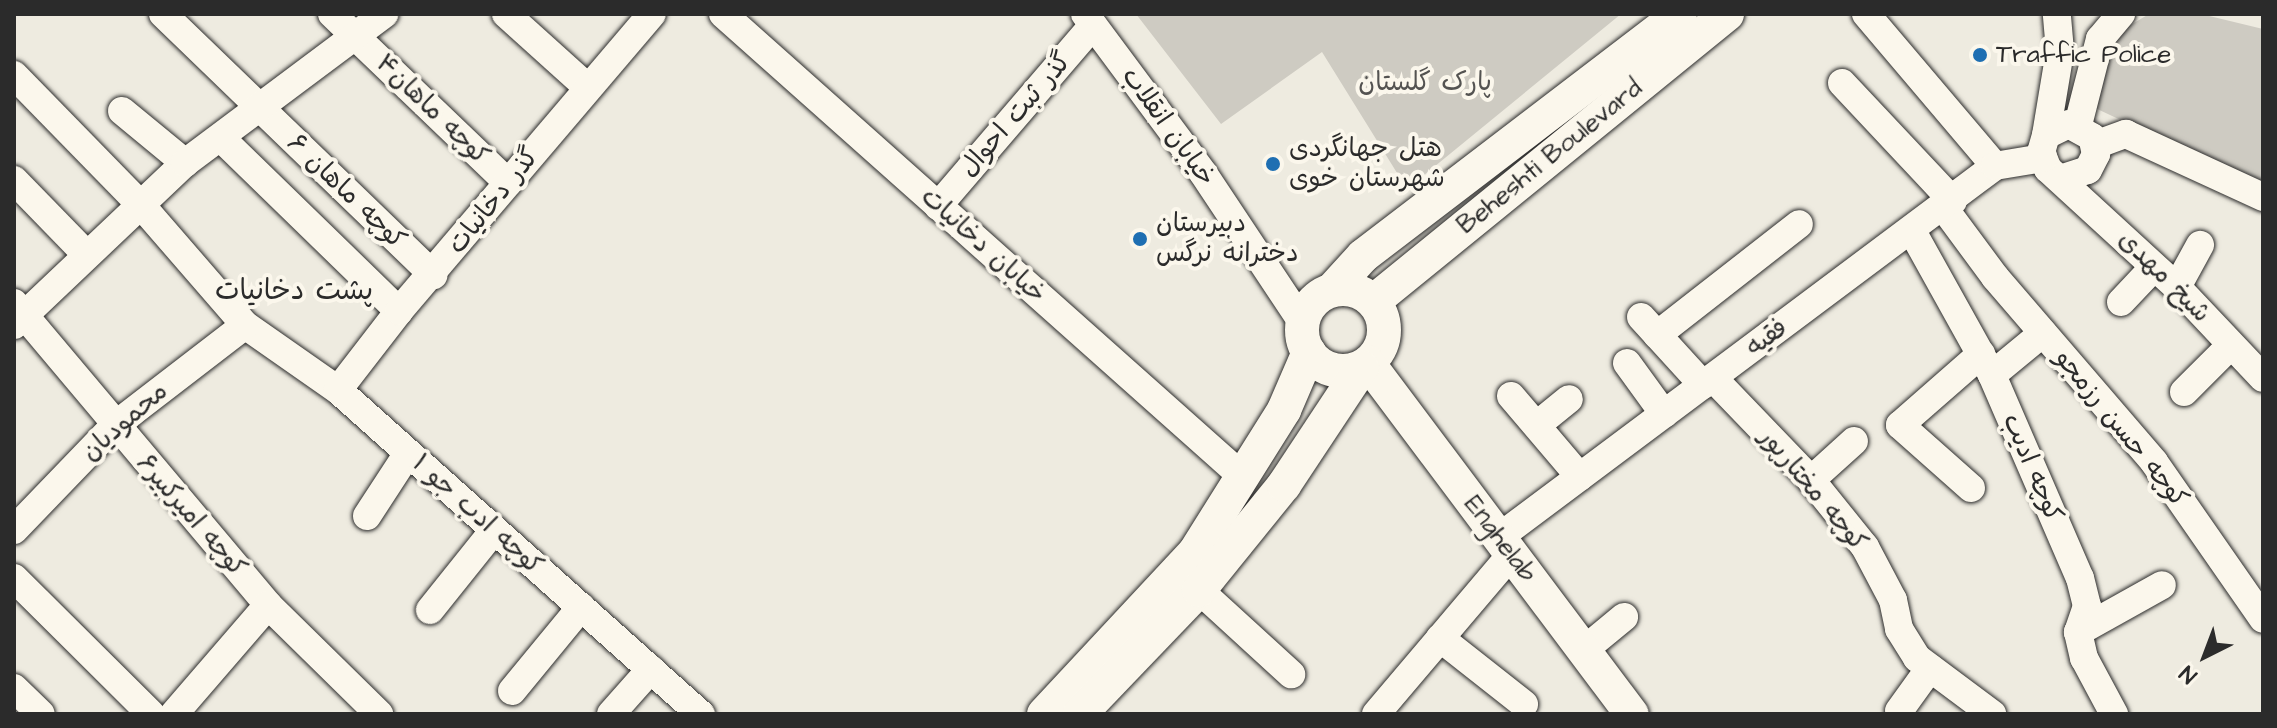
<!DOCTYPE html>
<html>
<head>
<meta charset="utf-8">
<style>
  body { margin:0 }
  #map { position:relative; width:2277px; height:728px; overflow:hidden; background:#eeebe0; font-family:"Architects Daughter","Playpen Sans Arabic",sans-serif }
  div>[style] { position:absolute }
  .green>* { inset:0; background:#cecbc2 }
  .roads { filter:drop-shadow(0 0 2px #2b2b2b) drop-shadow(0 0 2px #2b2b2b) }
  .minor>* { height:28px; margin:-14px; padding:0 14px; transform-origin:14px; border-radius:14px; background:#fbf7ec }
  .major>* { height:34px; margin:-17px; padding:0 17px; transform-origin:17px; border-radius:17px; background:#fbf7ec }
  .major>.ring { margin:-17px; padding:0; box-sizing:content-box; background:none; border:34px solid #fbf7ec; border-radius:50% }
  .dots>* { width:22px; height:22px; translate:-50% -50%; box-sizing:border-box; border:4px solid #fbf7ec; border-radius:50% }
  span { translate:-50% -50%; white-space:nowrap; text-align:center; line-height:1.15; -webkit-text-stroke:8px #fbf7ec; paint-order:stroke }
  .poi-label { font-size:26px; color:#2b2b2b }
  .left { translate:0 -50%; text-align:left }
  .park-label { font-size:26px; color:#545351 }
  .street-label { font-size:26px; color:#2b2b2b }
  .neighbourhood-label { font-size:28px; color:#2b2b2b }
  .frame { position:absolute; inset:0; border:16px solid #2b2b2b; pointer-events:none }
  .north { position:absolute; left:2165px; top:616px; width:80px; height:80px; -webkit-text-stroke:6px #fbf7ec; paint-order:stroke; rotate:222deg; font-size:22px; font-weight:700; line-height:32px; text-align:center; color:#2b2b2b }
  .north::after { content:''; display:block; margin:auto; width:28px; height:36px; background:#2b2b2b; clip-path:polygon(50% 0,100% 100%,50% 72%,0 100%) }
</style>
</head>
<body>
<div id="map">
  <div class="green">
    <div style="clip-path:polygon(1136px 14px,1621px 14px,1407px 189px,1322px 52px,1221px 124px)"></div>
    <div style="clip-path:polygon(2149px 14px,2201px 14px,2263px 29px,2263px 187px,2093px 107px,2119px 32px)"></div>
  </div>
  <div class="roads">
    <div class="minor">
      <div style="left:163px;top:14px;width:376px;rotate:44deg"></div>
      <div style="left:332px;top:14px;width:244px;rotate:43.8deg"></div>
      <div style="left:506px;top:14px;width:109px;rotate:42deg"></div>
      <div style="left:723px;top:14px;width:696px;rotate:41.68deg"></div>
      <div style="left:1085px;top:14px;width:198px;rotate:53.4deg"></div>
      <div style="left:1203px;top:173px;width:179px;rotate:56.4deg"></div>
      <div style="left:1866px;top:14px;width:199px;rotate:49.7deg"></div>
      <div style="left:14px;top:75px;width:182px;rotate:45.7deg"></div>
      <div style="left:141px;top:205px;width:159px;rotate:49.1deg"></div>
      <div style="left:245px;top:325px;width:113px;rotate:35deg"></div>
      <div style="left:338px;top:390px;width:487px;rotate:41.8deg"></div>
      <div style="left:1842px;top:83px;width:162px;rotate:46.8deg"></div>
      <div style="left:122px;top:111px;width:82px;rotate:39.5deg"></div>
      <div style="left:2078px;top:125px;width:89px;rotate:-75.7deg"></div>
      <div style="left:2100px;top:39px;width:33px;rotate:-50deg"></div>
      <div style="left:2046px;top:135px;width:85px;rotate:-80.5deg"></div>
      <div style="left:2060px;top:51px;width:37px;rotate:-95deg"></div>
      <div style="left:222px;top:139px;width:247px;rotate:44.2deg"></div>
      <div style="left:2095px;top:145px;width:33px;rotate:-20deg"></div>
      <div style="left:2126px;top:134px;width:151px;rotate:24.7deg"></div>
      <div style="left:2063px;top:178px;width:26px;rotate:-18deg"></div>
      <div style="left:2088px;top:170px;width:18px;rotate:-63deg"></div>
      <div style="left:2096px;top:154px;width:17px;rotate:-103deg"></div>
      <div style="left:2092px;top:137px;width:26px;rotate:-151deg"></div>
      <div style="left:2069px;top:124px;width:25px;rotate:154deg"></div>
      <div style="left:2046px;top:135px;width:18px;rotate:106deg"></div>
      <div style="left:2041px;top:152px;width:18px;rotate:68deg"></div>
      <div style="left:2048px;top:169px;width:175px;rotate:42.5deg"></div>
      <div style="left:2177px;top:287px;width:125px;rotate:46.6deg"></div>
      <div style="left:14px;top:180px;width:103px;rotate:45.8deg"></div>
      <div style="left:938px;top:206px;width:238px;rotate:-49.4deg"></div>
      <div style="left:1944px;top:208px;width:86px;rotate:53.5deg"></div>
      <div style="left:1995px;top:277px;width:244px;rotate:49.3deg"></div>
      <div style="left:2154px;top:462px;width:191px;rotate:55.2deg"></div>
      <div style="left:1912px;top:231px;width:165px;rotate:60.9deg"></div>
      <div style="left:1992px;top:375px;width:221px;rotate:66.6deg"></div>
      <div style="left:2080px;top:578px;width:29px;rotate:76deg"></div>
      <div style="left:2087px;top:606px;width:28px;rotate:109deg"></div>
      <div style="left:2078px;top:632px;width:27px;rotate:77deg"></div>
      <div style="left:2084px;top:658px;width:64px;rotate:61.8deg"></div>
      <div style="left:2177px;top:287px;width:48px;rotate:-61.3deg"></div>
      <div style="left:2121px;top:302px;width:48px;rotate:-46.7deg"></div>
      <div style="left:14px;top:303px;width:395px;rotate:49.9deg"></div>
      <div style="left:268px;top:605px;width:156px;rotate:44.5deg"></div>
      <div style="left:1641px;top:317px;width:92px;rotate:47.6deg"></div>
      <div style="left:14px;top:325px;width:236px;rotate:-43.5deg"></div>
      <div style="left:185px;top:163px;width:249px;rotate:-36.8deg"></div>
      <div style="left:1657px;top:335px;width:180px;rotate:-38deg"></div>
      <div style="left:1627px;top:363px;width:63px;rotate:54deg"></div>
      <div style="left:1992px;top:375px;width:66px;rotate:-39.5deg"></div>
      <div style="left:1713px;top:378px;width:141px;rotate:46.1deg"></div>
      <div style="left:1811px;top:480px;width:86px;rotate:51.1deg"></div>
      <div style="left:1865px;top:547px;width:60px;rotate:62.2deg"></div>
      <div style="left:1893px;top:600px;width:30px;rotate:78deg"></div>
      <div style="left:1899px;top:629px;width:34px;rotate:58deg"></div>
      <div style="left:1917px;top:658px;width:94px;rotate:36.7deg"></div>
      <div style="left:338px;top:390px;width:100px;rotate:-52.3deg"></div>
      <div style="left:399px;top:311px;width:390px;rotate:-49.6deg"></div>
      <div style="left:2184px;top:392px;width:66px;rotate:-45deg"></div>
      <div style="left:1511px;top:396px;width:106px;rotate:49.6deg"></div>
      <div style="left:1537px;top:425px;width:41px;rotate:-39.1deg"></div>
      <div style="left:1811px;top:480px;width:58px;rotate:-42.2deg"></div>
      <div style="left:1971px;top:488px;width:95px;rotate:-138.4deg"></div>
      <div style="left:1900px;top:425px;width:108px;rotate:-41.2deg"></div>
      <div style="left:367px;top:516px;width:75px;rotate:-56.9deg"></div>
      <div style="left:14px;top:530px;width:144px;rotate:-46.1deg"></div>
      <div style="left:114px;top:426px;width:165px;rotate:-37.6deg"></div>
      <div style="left:1498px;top:538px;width:621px;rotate:-36.81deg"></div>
      <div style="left:1995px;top:166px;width:49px;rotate:-9.5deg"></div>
      <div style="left:14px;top:578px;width:193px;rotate:44.8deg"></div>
      <div style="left:1199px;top:590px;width:125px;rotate:42.4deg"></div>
      <div style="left:430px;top:610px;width:102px;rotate:-51.3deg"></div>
      <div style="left:2078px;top:632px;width:96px;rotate:-29.2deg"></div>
      <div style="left:1440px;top:638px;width:107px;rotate:38.2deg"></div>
      <div style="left:1584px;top:650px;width:52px;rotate:-39.5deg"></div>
      <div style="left:14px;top:688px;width:37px;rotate:44deg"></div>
      <div style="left:512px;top:691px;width:109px;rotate:-50.6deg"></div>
      <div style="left:1899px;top:711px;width:53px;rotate:-54.2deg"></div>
      <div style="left:174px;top:714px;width:144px;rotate:-49.2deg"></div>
      <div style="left:611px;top:714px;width:60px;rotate:-48.4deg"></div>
      <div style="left:1376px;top:714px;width:209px;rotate:-49.7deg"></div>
    </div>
    <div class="major">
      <div class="ring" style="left:1302px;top:289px;width:48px;height:48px"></div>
      <div style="left:1332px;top:290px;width:46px;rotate:-47.6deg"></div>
      <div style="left:1363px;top:256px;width:399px;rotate:-37.4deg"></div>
      <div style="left:1374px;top:301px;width:455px;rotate:-39.1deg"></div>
      <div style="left:1368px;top:363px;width:439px;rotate:53.1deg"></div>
      <div style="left:1044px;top:714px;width:221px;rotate:-47deg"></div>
      <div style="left:1195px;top:552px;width:168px;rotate:-57.9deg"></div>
      <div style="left:1284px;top:410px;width:63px;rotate:-66.7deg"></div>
      <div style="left:1080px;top:714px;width:172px;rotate:-46.2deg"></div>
      <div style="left:1199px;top:590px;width:135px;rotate:-51deg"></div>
      <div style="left:1284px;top:485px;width:141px;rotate:-56.5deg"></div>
    </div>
  </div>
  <div class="dots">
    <div style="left:1980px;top:55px;background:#1f6fb2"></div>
    <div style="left:1273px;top:164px;background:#1f6fb2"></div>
    <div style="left:1140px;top:239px;background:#1f6fb2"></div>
  </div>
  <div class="poi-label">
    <span class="left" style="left:1996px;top:55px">Traffic Police</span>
    <span class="left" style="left:1289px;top:164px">هتل جهانگردی<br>شهرستان خوی</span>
    <span class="left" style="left:1156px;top:239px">دبیرستان<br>دخترانه نرگس</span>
  </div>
  <div class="park-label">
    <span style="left:1425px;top:83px">پارک گلستان</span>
  </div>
  <div class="street-label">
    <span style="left:432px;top:110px;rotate:44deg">کوچه ماهان۴</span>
    <span style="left:1016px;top:115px;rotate:-49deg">گذر ثبت احوال</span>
    <span style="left:1168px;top:127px;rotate:54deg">خیابان انقلاب</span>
    <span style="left:1550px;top:157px;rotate:-39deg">Beheshti Boulevard</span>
    <span style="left:346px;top:192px;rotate:44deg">کوچه ماهان ۶</span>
    <span style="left:494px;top:201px;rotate:-51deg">گذر دخانیات</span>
    <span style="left:983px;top:246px;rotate:42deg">خیابان دخانیات</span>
    <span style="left:2164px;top:277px;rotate:45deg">شیخ مهدی</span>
    <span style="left:1767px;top:338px;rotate:-36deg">فقیه</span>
    <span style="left:125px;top:422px;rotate:-41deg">محمودیان</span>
    <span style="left:2121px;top:429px;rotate:51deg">کوچه حسن رزمجو</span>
    <span style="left:2032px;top:468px;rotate:67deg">کوچه ادیب</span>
    <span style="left:1813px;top:490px;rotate:50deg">کوچه مختارپور</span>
    <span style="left:477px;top:515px;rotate:42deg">کوچه ادب جو ۱</span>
    <span style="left:191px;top:516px;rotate:49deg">کوچه امیرکبیر۶</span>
    <span style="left:1500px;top:539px;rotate:53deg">Enghelab</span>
  </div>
  <div class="neighbourhood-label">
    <span style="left:294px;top:291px">پشت دخانیات</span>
  </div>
  <div class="frame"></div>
  <div class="north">N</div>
</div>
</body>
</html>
